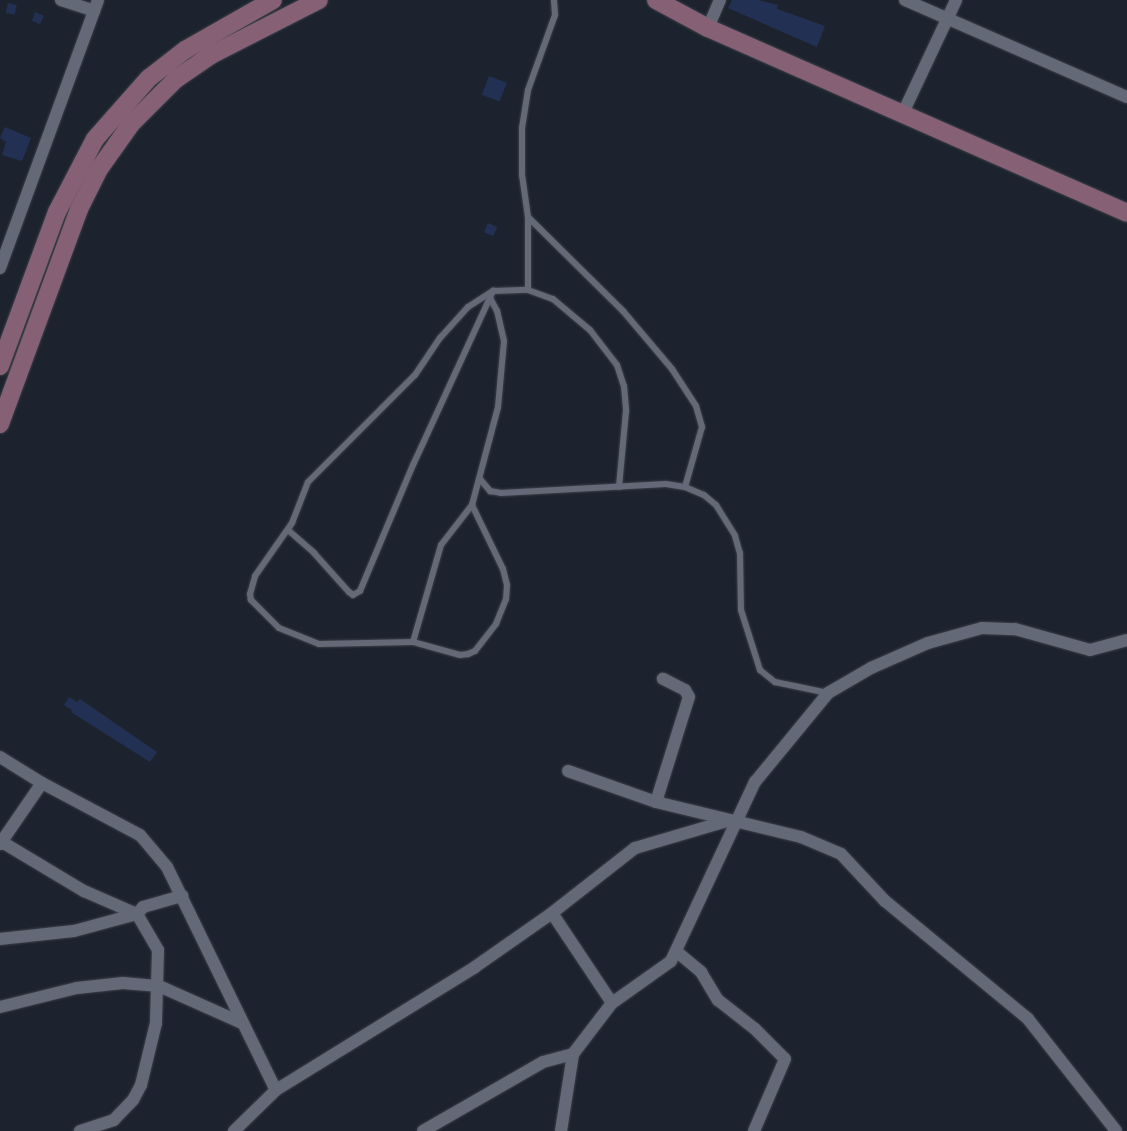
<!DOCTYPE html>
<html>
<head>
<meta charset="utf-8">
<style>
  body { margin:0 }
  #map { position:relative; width:1127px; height:1131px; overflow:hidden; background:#1d232e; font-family:Quicksand,sans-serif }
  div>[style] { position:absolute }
  .building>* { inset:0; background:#223153; transform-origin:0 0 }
  .roads { filter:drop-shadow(0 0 1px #3c4049) drop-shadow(0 0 1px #3c4049) }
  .lane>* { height:6px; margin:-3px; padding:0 3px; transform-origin:3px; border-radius:3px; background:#636977 }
  .street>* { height:12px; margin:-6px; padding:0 6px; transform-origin:6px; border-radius:6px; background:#636977 }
  .secondary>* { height:18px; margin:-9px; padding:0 9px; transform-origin:9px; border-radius:9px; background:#866075 }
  span { translate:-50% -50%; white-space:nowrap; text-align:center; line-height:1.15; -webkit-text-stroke:4px #0a0c11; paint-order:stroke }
</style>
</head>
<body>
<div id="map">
  <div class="building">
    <div style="clip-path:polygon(732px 0,758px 0,778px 5px,777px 9px,825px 26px,817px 47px,728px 8px)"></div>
    <div style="left:8px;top:3px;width:9px;height:10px;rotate:13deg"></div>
    <div style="clip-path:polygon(35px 12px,44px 16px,40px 24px,32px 21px)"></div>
    <div style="left:489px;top:76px;width:19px;height:20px;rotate:21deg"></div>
    <div style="clip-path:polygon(5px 127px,31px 138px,22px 161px,2px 155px,6px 142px,0 138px)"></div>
    <div style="left:488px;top:223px;width:10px;height:10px;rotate:24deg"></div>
    <div style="clip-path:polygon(69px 697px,77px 702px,80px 699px,157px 752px,150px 762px,71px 712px,72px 710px,64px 705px)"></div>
  </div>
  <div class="roads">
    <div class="lane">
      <div style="left:528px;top:217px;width:134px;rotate:44.7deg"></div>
      <div style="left:623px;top:311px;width:76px;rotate:49.8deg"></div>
      <div style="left:672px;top:369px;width:44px;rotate:57deg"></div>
      <div style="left:696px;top:406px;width:22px;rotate:74deg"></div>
      <div style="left:702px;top:427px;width:62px;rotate:105.8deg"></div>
      <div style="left:528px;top:290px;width:73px;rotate:-90deg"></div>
      <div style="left:528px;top:217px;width:42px;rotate:-98.1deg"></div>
      <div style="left:522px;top:175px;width:47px;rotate:-90deg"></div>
      <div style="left:522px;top:128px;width:38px;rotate:-81deg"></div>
      <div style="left:528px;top:90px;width:80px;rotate:-70.2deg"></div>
      <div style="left:555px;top:15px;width:15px;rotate:-94deg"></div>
      <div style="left:480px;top:479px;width:16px;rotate:50deg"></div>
      <div style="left:490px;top:491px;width:11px;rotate:10deg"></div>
      <div style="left:501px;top:493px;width:165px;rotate:-3.1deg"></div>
      <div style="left:666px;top:484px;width:19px;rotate:9deg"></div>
      <div style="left:685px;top:487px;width:21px;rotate:23deg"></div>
      <div style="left:704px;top:495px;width:16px;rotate:40deg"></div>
      <div style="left:716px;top:505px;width:36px;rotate:58deg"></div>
      <div style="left:735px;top:536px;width:18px;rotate:74deg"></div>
      <div style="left:740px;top:553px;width:57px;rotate:89deg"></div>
      <div style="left:741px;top:610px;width:63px;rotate:72.4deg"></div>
      <div style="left:760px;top:670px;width:19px;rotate:39deg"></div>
      <div style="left:775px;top:682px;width:54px;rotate:11.7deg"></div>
      <div style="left:472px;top:505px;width:71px;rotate:64.2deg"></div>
      <div style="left:503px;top:569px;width:16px;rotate:76deg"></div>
      <div style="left:507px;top:585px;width:14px;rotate:94deg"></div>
      <div style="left:506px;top:599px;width:27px;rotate:112deg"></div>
      <div style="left:496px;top:624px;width:34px;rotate:128deg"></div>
      <div style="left:475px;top:651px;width:8px;rotate:157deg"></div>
      <div style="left:468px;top:654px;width:8px;rotate:173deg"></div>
      <div style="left:460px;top:655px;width:49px;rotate:-164.5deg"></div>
      <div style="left:413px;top:642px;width:94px;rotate:178.8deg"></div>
      <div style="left:319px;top:644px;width:43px;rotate:-158.2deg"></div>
      <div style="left:279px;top:628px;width:40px;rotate:-135deg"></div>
      <div style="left:251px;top:600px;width:6px;rotate:-99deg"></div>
      <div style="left:250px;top:594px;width:19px;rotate:-74deg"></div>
      <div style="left:255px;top:576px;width:65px;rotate:-55.1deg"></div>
      <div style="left:292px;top:523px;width:44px;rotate:-68.7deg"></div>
      <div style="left:308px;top:482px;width:151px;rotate:-45deg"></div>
      <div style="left:415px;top:375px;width:45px;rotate:-56deg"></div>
      <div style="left:440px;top:338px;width:42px;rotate:-47.9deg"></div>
      <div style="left:468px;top:307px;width:30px;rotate:-33deg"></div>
      <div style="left:493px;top:291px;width:35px;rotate:-2deg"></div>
      <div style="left:528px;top:290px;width:27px;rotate:20deg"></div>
      <div style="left:553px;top:299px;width:48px;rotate:40deg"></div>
      <div style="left:590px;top:330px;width:44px;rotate:52.4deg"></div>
      <div style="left:617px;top:365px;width:22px;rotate:72deg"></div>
      <div style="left:624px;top:386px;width:25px;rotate:85deg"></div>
      <div style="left:626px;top:411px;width:76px;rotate:95.3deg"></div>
      <div style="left:288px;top:530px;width:35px;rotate:41deg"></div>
      <div style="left:314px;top:553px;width:52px;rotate:48.1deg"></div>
      <div style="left:349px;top:592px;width:5px;rotate:37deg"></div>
      <div style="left:353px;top:595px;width:8px;rotate:-30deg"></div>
      <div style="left:360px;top:591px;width:137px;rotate:-67.2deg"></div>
      <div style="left:413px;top:465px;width:192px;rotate:-65.3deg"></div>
      <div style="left:413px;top:642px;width:101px;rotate:-73.9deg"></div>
      <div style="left:441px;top:545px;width:51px;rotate:-52.2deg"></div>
      <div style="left:472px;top:505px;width:101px;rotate:-75.1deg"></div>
      <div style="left:498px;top:407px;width:66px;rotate:-84.8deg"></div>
      <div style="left:504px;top:341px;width:31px;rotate:-103deg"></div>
      <div style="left:497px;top:311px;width:15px;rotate:-118deg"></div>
    </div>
    <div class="street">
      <div style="left:61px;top:0;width:35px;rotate:18deg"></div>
      <div style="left:905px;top:0;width:242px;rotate:23.6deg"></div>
      <div style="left:708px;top:28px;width:30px;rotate:-67deg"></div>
      <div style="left:902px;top:115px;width:127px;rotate:-64.8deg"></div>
      <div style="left:0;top:268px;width:285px;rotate:-69.9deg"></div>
      <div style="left:0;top:757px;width:49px;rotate:31.8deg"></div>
      <div style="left:42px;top:783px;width:111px;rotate:28deg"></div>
      <div style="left:140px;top:835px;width:42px;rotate:49.8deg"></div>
      <div style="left:167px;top:867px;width:248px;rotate:64deg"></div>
      <div style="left:276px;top:1090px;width:59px;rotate:135.7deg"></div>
      <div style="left:568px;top:771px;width:93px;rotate:19.4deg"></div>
      <div style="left:656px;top:802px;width:149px;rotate:13.6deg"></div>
      <div style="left:801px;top:837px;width:43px;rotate:23deg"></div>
      <div style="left:841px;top:854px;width:64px;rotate:46.9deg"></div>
      <div style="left:885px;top:901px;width:185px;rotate:39.5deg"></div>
      <div style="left:1028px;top:1019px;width:142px;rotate:51.8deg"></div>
      <div style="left:656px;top:802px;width:110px;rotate:-72.6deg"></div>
      <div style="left:689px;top:697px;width:8px;rotate:-120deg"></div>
      <div style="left:685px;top:690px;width:25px;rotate:-153deg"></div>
      <div style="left:2px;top:842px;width:96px;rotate:30.9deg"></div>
      <div style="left:84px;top:891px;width:58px;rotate:23.5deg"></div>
      <div style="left:137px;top:914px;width:42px;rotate:59.7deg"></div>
      <div style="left:158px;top:950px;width:73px;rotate:91.6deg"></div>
      <div style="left:156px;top:1023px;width:64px;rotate:103.6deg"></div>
      <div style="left:141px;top:1085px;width:17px;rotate:118deg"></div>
      <div style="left:133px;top:1100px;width:28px;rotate:134deg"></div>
      <div style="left:114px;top:1120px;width:36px;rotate:162deg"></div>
      <div style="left:0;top:844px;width:74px;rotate:-55.5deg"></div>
      <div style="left:0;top:939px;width:74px;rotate:-6.2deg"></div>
      <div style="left:74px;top:931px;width:65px;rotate:-15.1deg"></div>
      <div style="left:137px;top:914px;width:9px;rotate:-49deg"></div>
      <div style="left:143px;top:907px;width:41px;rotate:-15.8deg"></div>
      <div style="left:676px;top:951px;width:33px;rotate:40deg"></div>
      <div style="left:701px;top:972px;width:33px;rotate:59deg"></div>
      <div style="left:718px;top:1000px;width:47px;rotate:38.1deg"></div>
      <div style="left:755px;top:1029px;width:42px;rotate:45deg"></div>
      <div style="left:785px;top:1059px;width:78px;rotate:113.3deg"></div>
      <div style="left:612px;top:1003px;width:108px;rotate:-123.7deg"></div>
      <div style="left:552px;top:913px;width:105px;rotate:-38.1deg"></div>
      <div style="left:635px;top:848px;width:96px;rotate:-16.4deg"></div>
      <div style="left:0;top:1007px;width:79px;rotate:-13.9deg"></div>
      <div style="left:77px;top:988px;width:46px;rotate:-6.2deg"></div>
      <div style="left:123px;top:983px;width:36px;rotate:5deg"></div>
      <div style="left:159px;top:986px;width:89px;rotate:24deg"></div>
      <div style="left:276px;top:1090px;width:234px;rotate:-31.7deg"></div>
      <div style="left:475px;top:967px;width:94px;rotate:-35deg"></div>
      <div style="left:423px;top:1131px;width:138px;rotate:-29.9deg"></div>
      <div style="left:543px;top:1062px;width:31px;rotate:-15deg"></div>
      <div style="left:561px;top:1131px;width:78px;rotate:-81.1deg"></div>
      <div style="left:573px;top:1054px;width:64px;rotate:-52.6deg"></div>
      <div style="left:612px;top:1003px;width:72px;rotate:-35.4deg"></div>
      <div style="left:671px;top:961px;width:198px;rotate:-64.9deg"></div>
      <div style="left:755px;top:782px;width:115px;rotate:-50.6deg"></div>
      <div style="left:828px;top:693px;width:50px;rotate:-30.2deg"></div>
      <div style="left:871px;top:668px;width:62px;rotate:-23.7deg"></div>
      <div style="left:928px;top:643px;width:56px;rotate:-15.5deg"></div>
      <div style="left:982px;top:628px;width:33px;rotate:2deg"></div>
      <div style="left:1015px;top:629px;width:78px;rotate:15.6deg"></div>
      <div style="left:1090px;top:650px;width:38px;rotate:-15deg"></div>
    </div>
    <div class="secondary">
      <div style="left:656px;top:0;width:59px;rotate:28.3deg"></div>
      <div style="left:708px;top:28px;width:458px;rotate:23.8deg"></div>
      <div style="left:0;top:366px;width:164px;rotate:-69.7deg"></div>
      <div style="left:57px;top:212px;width:82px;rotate:-62.5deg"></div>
      <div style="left:95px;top:139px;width:81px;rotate:-48.5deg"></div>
      <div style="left:149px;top:78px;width:46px;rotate:-37.9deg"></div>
      <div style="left:185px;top:50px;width:101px;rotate:-29.6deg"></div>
      <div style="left:0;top:424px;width:229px;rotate:-69.8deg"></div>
      <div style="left:79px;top:209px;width:45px;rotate:-63.4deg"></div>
      <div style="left:99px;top:169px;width:55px;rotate:-54.6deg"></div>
      <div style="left:131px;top:124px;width:64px;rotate:-45deg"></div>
      <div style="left:176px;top:79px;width:42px;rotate:-34.4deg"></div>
      <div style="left:211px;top:55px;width:121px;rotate:-27deg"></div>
    </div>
  </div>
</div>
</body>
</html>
